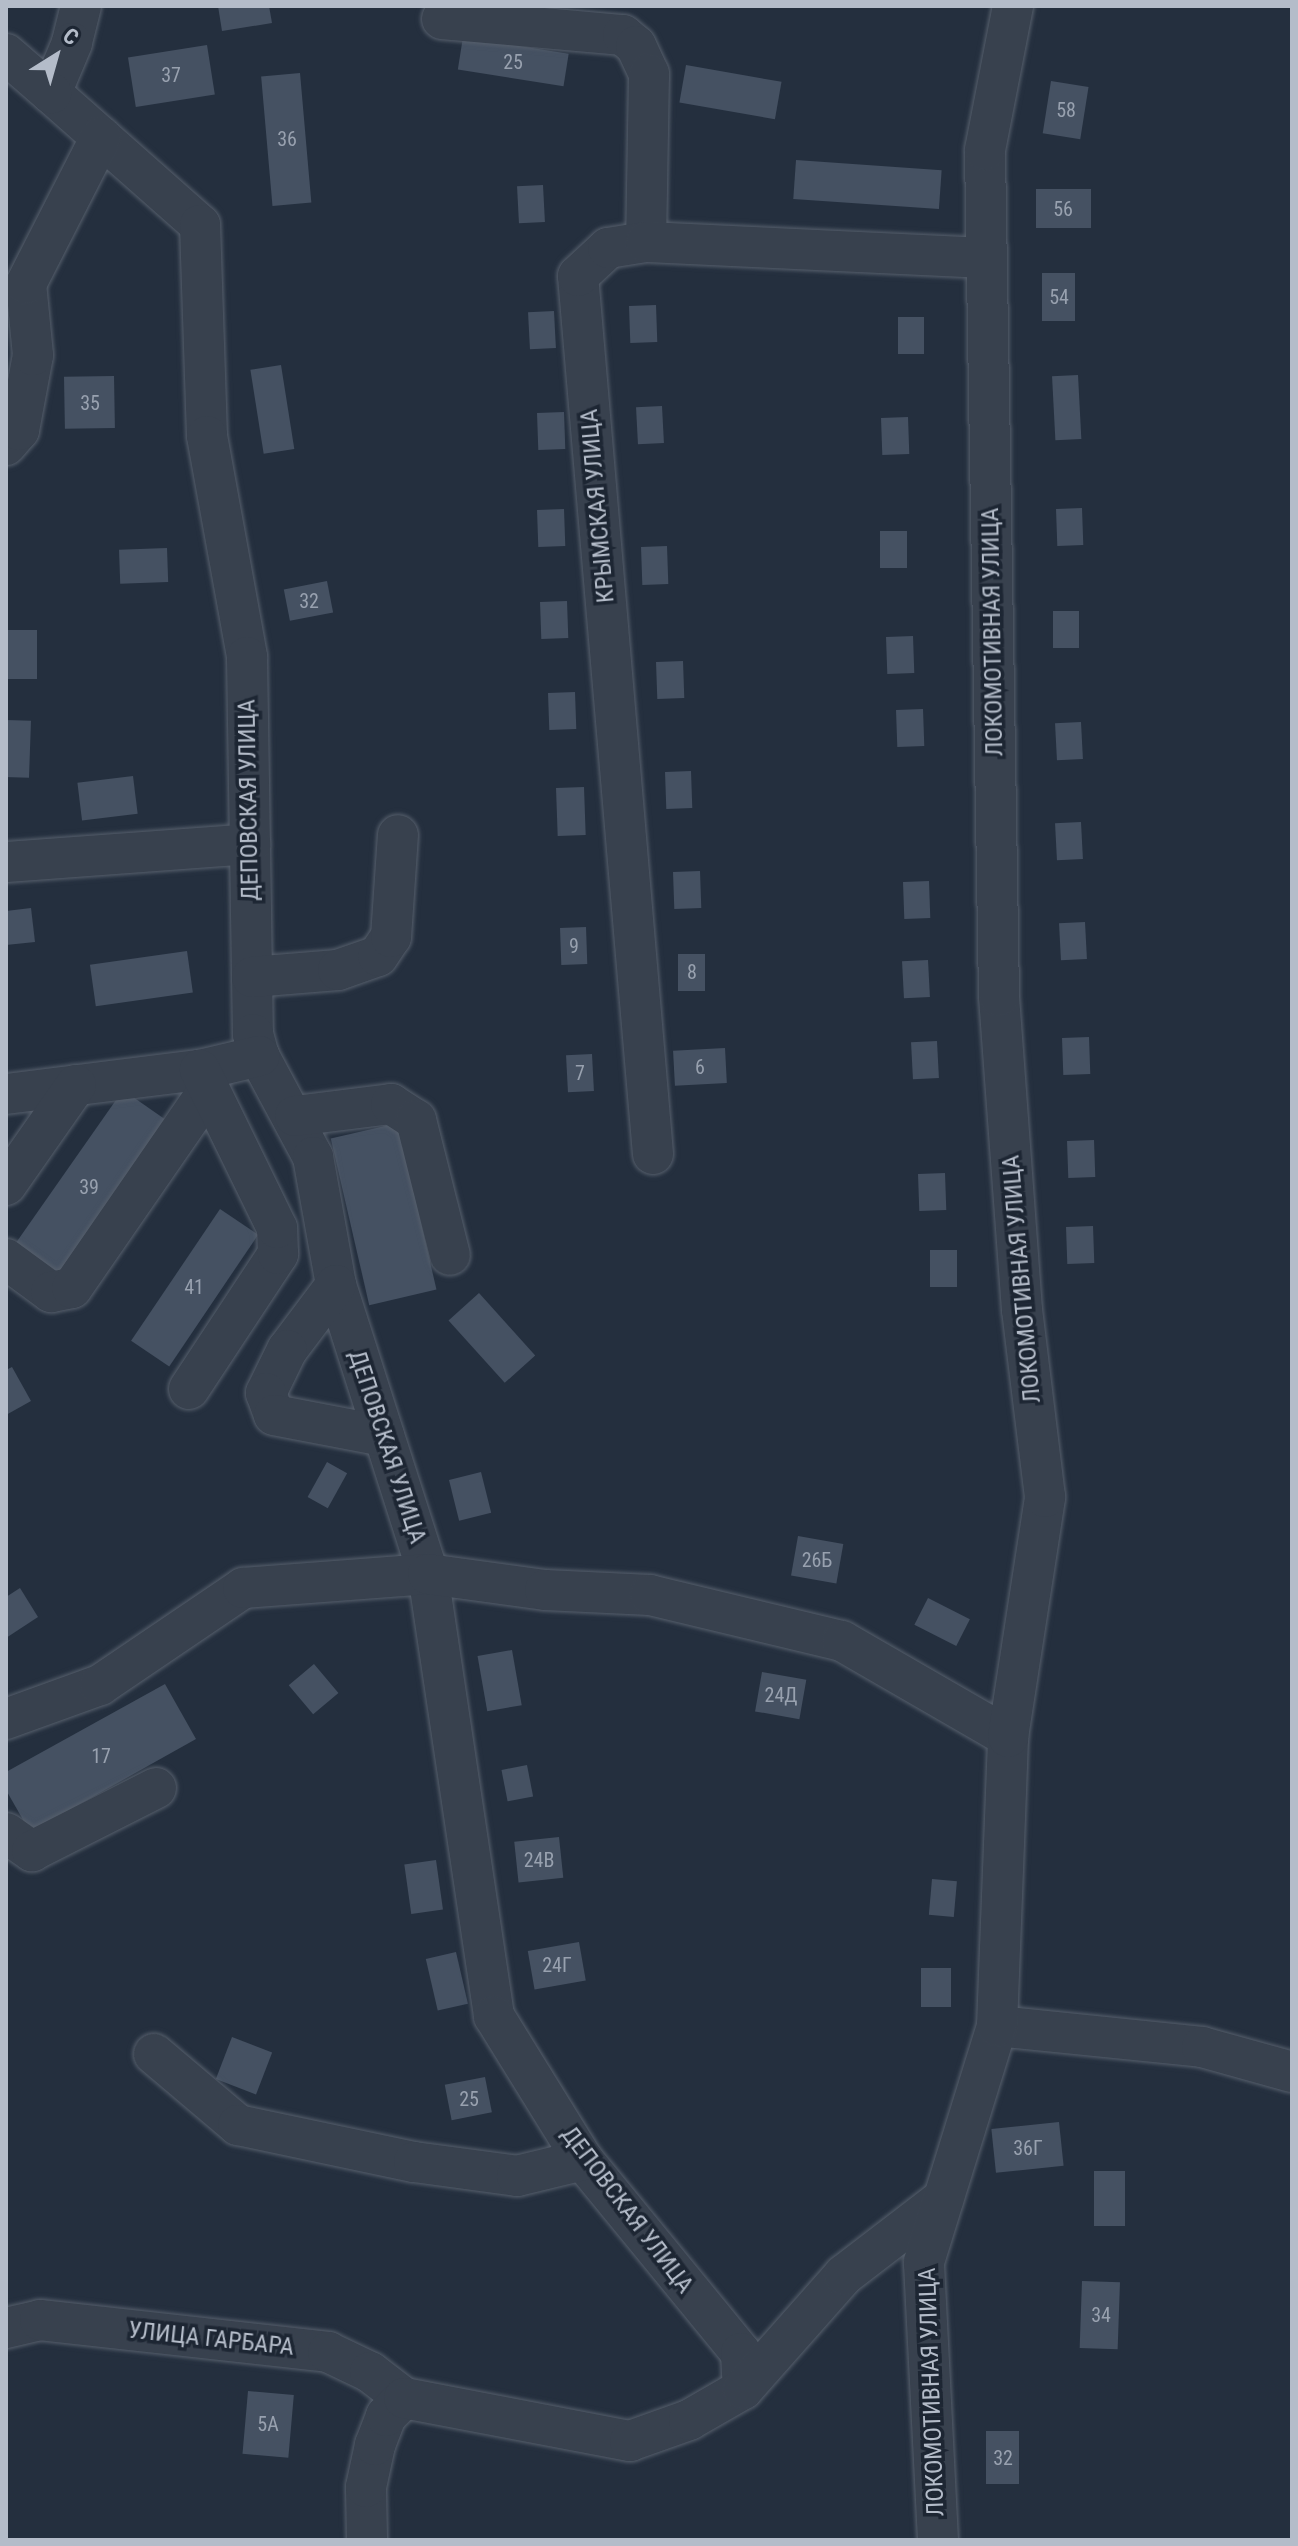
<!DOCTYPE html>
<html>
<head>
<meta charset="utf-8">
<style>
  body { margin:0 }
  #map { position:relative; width:1298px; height:2546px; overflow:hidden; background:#242f3e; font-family:"Roboto Condensed",sans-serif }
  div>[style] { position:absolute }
  .building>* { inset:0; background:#455162; transform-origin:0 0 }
  .roads { filter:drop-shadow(0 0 2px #565f6c) drop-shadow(0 0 2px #565f6c) }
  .minor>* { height:40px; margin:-20px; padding:0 20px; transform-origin:20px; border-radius:20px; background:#38414e }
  span { translate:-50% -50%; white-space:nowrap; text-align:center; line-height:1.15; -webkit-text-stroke:7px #1d2633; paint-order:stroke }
  .number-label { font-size:20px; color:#98a1af }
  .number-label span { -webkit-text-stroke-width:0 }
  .street-label { font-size:24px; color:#b4bcc9 }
  .frame { position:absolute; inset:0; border:8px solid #b4bcc9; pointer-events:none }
  .north { position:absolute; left:16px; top:16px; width:80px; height:80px; -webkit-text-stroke:6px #1d2633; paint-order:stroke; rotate:37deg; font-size:22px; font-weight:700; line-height:32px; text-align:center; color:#b4bcc9 }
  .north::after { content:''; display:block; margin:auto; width:28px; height:36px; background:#b4bcc9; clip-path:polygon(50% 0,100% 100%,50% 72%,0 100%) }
</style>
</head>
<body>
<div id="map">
  <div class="building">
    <div style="clip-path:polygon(218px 6px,269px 6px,272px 23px,222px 31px)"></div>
    <div style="left:463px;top:37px;width:107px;height:33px;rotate:9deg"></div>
    <div style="left:207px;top:45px;width:50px;height:80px;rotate:81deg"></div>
    <div style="left:686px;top:65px;width:97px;height:38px;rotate:10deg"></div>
    <div style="left:300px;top:73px;width:130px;height:39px;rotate:85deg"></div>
    <div style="left:1051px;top:81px;width:38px;height:53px;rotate:9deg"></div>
    <div style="left:796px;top:160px;width:146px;height:39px;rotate:4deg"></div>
    <div style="left:543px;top:185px;width:37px;height:26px;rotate:87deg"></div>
    <div style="left:1036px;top:189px;width:55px;height:39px"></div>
    <div style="left:1042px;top:273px;width:33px;height:48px"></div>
    <div style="left:656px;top:305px;width:37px;height:27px;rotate:88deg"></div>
    <div style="left:554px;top:311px;width:37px;height:26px;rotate:87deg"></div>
    <div style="left:898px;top:317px;width:26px;height:37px"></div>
    <div style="left:281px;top:365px;width:85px;height:31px;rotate:81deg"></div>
    <div style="left:1078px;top:375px;width:64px;height:26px;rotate:87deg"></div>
    <div style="left:114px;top:376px;width:52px;height:50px;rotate:89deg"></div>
    <div style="left:662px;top:406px;width:37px;height:26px;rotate:87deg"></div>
    <div style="left:564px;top:412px;width:37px;height:27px;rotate:88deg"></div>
    <div style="left:908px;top:417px;width:37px;height:27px;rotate:88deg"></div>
    <div style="left:1082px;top:508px;width:37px;height:26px;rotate:88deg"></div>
    <div style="left:564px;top:509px;width:37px;height:27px;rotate:88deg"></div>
    <div style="left:880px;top:531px;width:27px;height:37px"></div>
    <div style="left:667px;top:546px;width:38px;height:26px;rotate:88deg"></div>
    <div style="left:167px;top:548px;width:34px;height:48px;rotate:88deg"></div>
    <div style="left:327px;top:581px;width:32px;height:44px;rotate:79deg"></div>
    <div style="left:567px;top:601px;width:37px;height:27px;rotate:88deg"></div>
    <div style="left:1053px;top:611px;width:26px;height:37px"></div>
    <div style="left:6px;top:630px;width:31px;height:49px"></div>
    <div style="left:913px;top:636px;width:37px;height:27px;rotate:88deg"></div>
    <div style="left:683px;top:661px;width:37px;height:27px;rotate:88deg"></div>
    <div style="left:575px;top:692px;width:37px;height:27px;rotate:88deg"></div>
    <div style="left:923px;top:709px;width:37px;height:27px;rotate:88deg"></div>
    <div style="left:6px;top:720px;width:25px;height:57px;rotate:2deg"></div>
    <div style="left:1081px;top:722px;width:37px;height:26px;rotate:87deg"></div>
    <div style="left:691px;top:771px;width:37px;height:26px;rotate:88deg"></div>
    <div style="left:133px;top:776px;width:38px;height:56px;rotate:83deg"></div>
    <div style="left:584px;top:787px;width:48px;height:28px;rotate:88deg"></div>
    <div style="left:1081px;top:822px;width:37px;height:26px;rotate:87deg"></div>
    <div style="left:700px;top:871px;width:37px;height:27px;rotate:88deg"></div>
    <div style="left:929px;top:881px;width:37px;height:26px;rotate:88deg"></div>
    <div style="clip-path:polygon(31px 908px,35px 942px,6px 945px,6px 911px)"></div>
    <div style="left:1085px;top:922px;width:37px;height:26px;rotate:87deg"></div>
    <div style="left:586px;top:927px;width:37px;height:26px;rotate:88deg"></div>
    <div style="left:187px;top:951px;width:42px;height:98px;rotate:82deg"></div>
    <div style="left:678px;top:954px;width:27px;height:37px"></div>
    <div style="left:928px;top:960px;width:37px;height:26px;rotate:87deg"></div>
    <div style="left:1089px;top:1037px;width:37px;height:27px;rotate:88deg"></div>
    <div style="left:937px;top:1041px;width:37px;height:26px;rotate:87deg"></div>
    <div style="left:725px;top:1048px;width:35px;height:52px;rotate:87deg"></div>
    <div style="left:592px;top:1054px;width:37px;height:26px;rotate:87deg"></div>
    <div style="left:123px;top:1090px;width:52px;height:199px;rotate:35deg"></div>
    <div style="left:398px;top:1123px;width:171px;height:69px;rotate:77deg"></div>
    <div style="left:1094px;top:1140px;width:37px;height:27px;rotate:88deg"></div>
    <div style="left:945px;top:1173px;width:37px;height:27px;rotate:88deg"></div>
    <div style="left:220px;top:1209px;width:46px;height:159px;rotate:34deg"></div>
    <div style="left:1093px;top:1226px;width:37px;height:27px;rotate:88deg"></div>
    <div style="left:930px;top:1250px;width:27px;height:37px"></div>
    <div style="left:479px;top:1293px;width:84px;height:41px;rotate:48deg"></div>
    <div style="clip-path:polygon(12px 1367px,31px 1401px,6px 1415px,6px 1370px)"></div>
    <div style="left:327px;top:1462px;width:23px;height:40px;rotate:29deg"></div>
    <div style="left:481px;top:1472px;width:42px;height:33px;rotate:76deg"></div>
    <div style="left:798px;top:1536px;width:46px;height:40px;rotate:10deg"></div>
    <div style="clip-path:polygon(20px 1588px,38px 1617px,6px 1638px,6px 1597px)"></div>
    <div style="left:928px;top:1598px;width:47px;height:30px;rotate:27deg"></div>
    <div style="left:512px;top:1650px;width:56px;height:35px;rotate:80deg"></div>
    <div style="left:314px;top:1664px;width:38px;height:33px;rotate:50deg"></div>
    <div style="left:762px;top:1672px;width:45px;height:40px;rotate:10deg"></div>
    <div style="clip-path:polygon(165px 1684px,196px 1739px,30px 1832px,6px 1790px,6px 1772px)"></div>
    <div style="left:527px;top:1765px;width:32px;height:26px;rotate:79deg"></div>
    <div style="left:559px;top:1837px;width:41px;height:45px;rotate:84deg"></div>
    <div style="left:436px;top:1860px;width:50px;height:32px;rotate:82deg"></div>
    <div style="left:932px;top:1879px;width:25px;height:36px;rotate:5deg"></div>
    <div style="left:579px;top:1942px;width:39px;height:52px;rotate:80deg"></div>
    <div style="left:456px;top:1952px;width:53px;height:31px;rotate:77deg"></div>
    <div style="left:921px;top:1968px;width:30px;height:39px"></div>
    <div style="left:232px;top:2037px;width:43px;height:45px;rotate:21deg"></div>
    <div style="left:485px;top:2077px;width:36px;height:41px;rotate:79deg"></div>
    <div style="left:1059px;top:2122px;width:44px;height:68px;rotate:84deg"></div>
    <div style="left:1094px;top:2171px;width:31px;height:55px"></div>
    <div style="left:1082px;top:2281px;width:38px;height:67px;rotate:2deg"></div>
    <div style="left:248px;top:2391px;width:46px;height:63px;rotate:5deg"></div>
    <div style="left:986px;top:2431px;width:33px;height:53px"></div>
  </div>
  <div class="roads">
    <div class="minor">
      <div style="left:81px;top:6px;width:38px;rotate:104deg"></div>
      <div style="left:72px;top:43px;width:54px;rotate:112.8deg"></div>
      <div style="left:51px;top:93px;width:199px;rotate:41.5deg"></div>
      <div style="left:200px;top:225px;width:211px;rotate:88.1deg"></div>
      <div style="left:207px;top:436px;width:225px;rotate:79.7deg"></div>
      <div style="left:247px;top:657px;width:377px;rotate:89.1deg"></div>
      <div style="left:253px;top:1034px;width:23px;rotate:75deg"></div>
      <div style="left:259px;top:1056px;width:115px;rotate:61.9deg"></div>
      <div style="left:313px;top:1157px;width:130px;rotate:79.8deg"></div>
      <div style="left:336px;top:1285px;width:303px;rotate:72.3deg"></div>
      <div style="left:428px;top:1574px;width:447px;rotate:81.5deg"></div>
      <div style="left:494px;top:2016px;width:169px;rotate:58.3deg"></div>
      <div style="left:583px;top:2160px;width:249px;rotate:50.7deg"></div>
      <div style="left:741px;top:2353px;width:36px;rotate:87deg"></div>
      <div style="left:442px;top:19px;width:182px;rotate:5.1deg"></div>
      <div style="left:623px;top:35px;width:17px;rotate:40deg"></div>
      <div style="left:636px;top:46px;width:31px;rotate:65deg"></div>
      <div style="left:649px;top:74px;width:168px;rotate:91deg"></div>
      <div style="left:6px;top:54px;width:60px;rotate:40.9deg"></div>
      <div style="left:6px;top:445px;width:20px;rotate:-49deg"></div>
      <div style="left:19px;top:430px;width:76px;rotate:-79.4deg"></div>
      <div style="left:33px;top:355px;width:71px;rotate:-95.6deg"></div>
      <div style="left:26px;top:284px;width:165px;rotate:-63deg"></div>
      <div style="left:6px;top:862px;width:245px;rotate:-4.2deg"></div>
      <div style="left:252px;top:977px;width:86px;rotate:-4.7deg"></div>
      <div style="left:338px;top:970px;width:42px;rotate:-19.3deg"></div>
      <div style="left:378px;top:956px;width:23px;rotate:-56deg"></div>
      <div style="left:391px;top:937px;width:102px;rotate:-86.1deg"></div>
      <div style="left:6px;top:1094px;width:195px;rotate:-7.1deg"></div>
      <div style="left:200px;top:1070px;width:61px;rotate:-13.3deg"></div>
      <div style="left:295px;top:1116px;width:97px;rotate:-7.1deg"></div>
      <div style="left:391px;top:1104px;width:30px;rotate:33deg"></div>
      <div style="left:416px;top:1120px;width:139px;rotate:75.9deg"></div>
      <div style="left:653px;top:1154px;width:881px;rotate:-94.88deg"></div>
      <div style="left:578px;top:276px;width:41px;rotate:-43deg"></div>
      <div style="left:608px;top:248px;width:38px;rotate:-9deg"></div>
      <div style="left:646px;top:242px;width:341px;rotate:2.7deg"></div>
      <div style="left:6px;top:1185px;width:122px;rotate:-55deg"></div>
      <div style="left:6px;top:1259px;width:56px;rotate:36.3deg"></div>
      <div style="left:51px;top:1292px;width:21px;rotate:-11deg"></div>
      <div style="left:72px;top:1288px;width:239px;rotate:-55.4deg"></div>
      <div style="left:336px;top:1285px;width:81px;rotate:127deg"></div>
      <div style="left:287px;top:1350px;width:48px;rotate:116deg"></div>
      <div style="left:266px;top:1393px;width:23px;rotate:70deg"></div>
      <div style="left:274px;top:1415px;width:112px;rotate:10.8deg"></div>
      <div style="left:189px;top:1389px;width:162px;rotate:-56.6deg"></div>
      <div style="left:278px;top:1254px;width:26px;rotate:-92deg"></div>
      <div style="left:277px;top:1228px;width:176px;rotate:-116deg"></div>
      <div style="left:6px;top:1719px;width:100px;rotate:-19.9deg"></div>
      <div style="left:100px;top:1685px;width:173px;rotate:-34.1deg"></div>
      <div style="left:243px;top:1588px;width:186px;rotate:-4.3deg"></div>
      <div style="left:428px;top:1574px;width:118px;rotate:7.8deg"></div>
      <div style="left:545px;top:1590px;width:105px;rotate:2.7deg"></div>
      <div style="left:650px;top:1595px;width:197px;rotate:13.5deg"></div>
      <div style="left:842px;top:1641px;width:192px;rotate:30deg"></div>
      <div style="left:6px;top:1833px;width:32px;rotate:35deg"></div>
      <div style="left:32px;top:1851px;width:139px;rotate:-26.9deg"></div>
      <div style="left:997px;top:2026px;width:206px;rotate:5.8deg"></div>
      <div style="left:1202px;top:2047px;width:93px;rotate:15.5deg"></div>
      <div style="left:154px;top:2054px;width:110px;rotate:40.2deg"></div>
      <div style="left:238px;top:2125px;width:180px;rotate:11.9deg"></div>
      <div style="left:414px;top:2162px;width:104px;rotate:7.7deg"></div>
      <div style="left:517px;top:2176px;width:68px;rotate:-13.6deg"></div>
      <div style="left:6px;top:2328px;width:35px;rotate:-13deg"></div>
      <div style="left:40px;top:2320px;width:290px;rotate:6.3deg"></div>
      <div style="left:328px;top:2352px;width:47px;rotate:25.5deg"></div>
      <div style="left:370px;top:2372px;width:43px;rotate:37.4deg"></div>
      <div style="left:367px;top:2540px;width:53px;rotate:-91.1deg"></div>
      <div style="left:366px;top:2487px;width:43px;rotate:-77.9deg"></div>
      <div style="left:375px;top:2445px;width:31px;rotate:-69deg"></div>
      <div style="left:386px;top:2416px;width:25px;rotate:-45deg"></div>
      <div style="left:404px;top:2398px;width:230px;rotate:10.8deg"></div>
      <div style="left:630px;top:2441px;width:63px;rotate:-19.6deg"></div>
      <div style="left:689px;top:2420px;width:62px;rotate:-29.9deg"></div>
      <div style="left:743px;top:2389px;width:152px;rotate:-48.5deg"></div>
      <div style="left:844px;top:2275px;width:125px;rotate:-37.5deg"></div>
      <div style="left:938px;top:2540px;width:278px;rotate:-92.9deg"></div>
      <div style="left:924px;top:2262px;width:247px;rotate:-72.8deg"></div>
      <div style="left:997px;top:2026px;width:289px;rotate:-87.8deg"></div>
      <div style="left:1008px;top:1737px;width:243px;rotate:-81.2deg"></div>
      <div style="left:1045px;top:1497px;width:188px;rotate:-97deg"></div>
      <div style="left:1022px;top:1310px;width:315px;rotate:-94.2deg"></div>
      <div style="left:999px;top:996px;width:846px;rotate:-90.95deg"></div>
      <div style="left:985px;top:150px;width:147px;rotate:-79deg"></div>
    </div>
  </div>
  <div class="number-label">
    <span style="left:513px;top:62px">25</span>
    <span style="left:171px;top:75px">37</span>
    <span style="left:1066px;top:110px">58</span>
    <span style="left:287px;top:139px">36</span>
    <span style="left:1063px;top:209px">56</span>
    <span style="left:1059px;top:297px">54</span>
    <span style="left:90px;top:403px">35</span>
    <span style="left:309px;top:601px">32</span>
    <span style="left:574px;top:946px">9</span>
    <span style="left:692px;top:972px">8</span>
    <span style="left:700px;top:1067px">6</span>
    <span style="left:580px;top:1073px">7</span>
    <span style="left:89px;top:1187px">39</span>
    <span style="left:194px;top:1287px">41</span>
    <span style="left:817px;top:1560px">26Б</span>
    <span style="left:781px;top:1695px">24Д</span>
    <span style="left:101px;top:1756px">17</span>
    <span style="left:539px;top:1860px">24В</span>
    <span style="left:557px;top:1965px">24Г</span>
    <span style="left:469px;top:2099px">25</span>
    <span style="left:1028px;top:2148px">36Г</span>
    <span style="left:1101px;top:2315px">34</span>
    <span style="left:268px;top:2424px">5А</span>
    <span style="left:1003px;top:2458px">32</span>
  </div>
  <div class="street-label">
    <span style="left:598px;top:506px;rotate:-95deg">КРЫМСКАЯ УЛИЦА</span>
    <span style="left:993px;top:632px;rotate:-91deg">ЛОКОМОТИВНАЯ УЛИЦА</span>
    <span style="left:249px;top:800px;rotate:-91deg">ДЕПОВСКАЯ УЛИЦА</span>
    <span style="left:1022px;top:1279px;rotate:-95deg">ЛОКОМОТИВНАЯ УЛИЦА</span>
    <span style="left:387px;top:1447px;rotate:72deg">ДЕПОВСКАЯ УЛИЦА</span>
    <span style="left:627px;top:2210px;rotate:53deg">ДЕПОВСКАЯ УЛИЦА</span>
    <span style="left:211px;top:2339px;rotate:6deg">УЛИЦА ГАРБАРА</span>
    <span style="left:932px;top:2392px;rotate:-92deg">ЛОКОМОТИВНАЯ УЛИЦА</span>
  </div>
  <div class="frame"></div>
  <div class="north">С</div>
</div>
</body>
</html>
